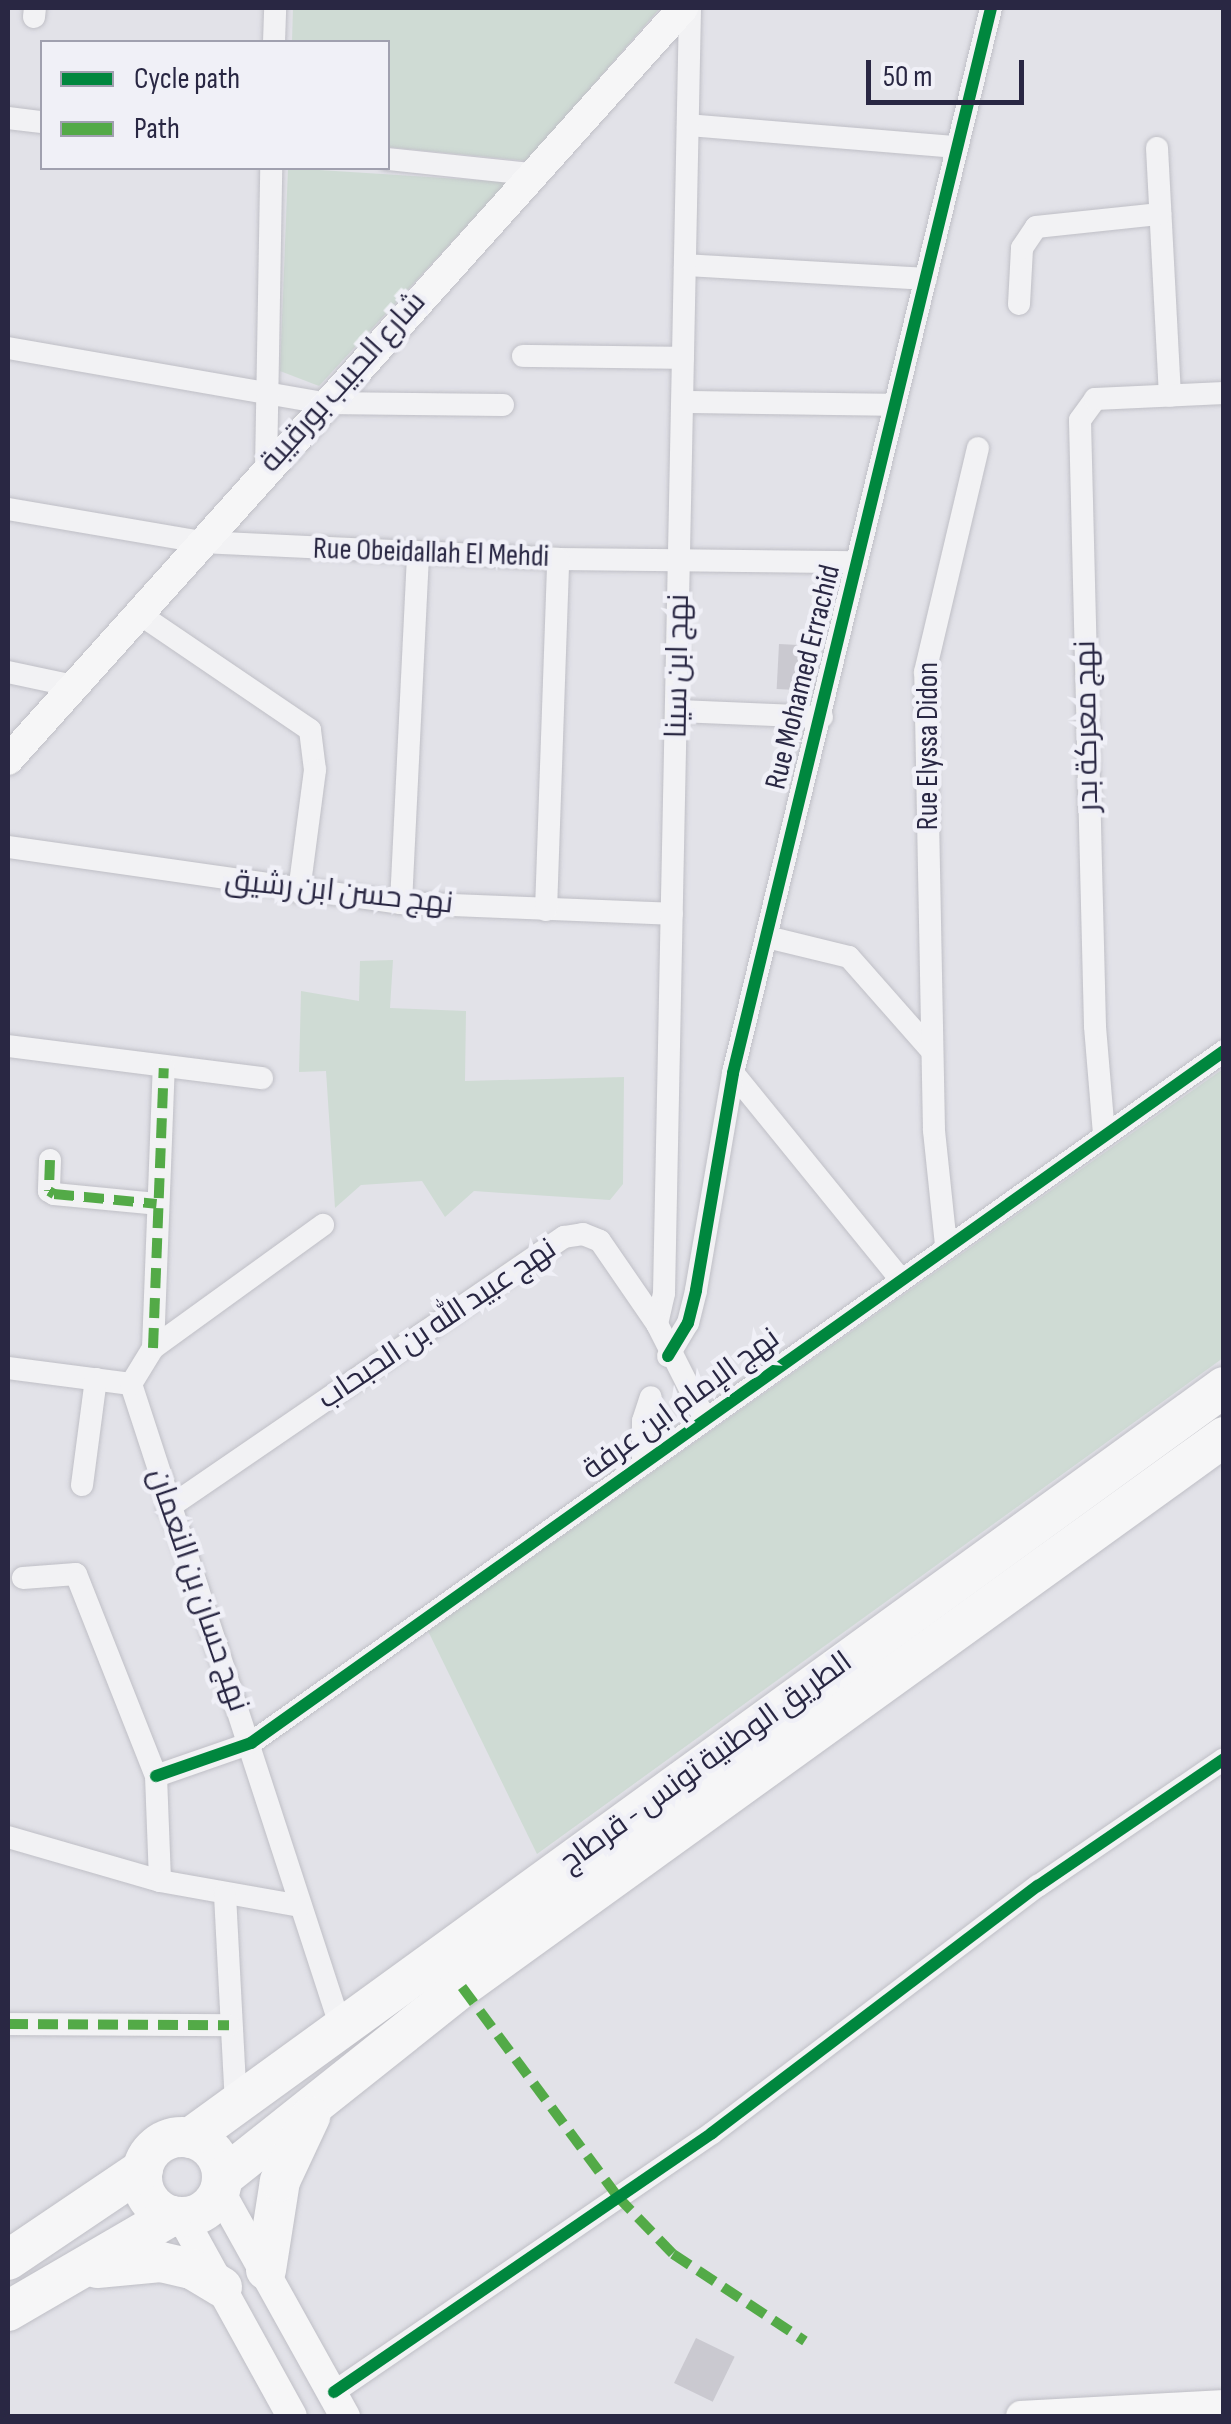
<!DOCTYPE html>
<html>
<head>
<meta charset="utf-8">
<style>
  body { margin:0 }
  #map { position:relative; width:1231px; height:2424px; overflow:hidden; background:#e2e2e8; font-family:"Sofia Sans Condensed",Cairo,sans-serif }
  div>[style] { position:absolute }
  .green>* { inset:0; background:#cfdbd4 }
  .building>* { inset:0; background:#cac9d0; transform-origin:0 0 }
  .roads { filter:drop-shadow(0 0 2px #bfbfc6) drop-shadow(0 0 2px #bfbfc6) }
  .street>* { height:22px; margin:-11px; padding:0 11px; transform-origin:11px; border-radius:11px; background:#f2f2f4 }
  .secondary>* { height:30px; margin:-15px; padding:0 15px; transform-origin:15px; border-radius:15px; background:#f6f6f7 }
  .highway>* { height:40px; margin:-20px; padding:0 20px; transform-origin:20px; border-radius:20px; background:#f6f6f7 }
  .highway>.ring { margin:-20px; padding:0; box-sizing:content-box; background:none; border:40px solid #f6f6f7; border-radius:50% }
  .quiet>* { height:10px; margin-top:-5px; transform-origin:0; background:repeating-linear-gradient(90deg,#53aa47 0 20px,transparent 0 30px) }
  .cycleway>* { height:12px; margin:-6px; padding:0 6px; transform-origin:6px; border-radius:6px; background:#00873e }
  span { translate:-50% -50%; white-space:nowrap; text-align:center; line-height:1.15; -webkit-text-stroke:9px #f0f0f7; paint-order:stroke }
  .street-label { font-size:30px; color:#292743 }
  .frame { position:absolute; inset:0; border:10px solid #292743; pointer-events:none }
  .legend { position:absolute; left:40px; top:40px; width:350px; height:130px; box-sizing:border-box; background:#f0f0f7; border:2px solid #a0a0af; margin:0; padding:12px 18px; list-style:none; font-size:30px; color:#292743 }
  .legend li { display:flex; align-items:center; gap:20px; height:50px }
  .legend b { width:50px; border:2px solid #a0a0af }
  .scale { position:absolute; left:866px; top:60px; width:158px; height:45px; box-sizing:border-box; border:5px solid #292743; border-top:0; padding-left:12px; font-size:30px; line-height:35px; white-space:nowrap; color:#292743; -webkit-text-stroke:8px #f0f0f7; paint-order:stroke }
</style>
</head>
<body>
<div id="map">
  <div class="green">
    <div style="clip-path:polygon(293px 8px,660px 8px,527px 161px,388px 147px,388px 42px,292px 42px)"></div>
    <div style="clip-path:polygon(288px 168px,507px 182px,319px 386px,280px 371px)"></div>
    <div style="clip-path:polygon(393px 960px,390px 1008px,466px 1011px,465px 1081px,624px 1077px,623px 1184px,610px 1200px,474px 1191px,445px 1217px,422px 1181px,361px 1185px,335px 1208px,326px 1071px,299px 1072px,301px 991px,359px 1001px,360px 961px)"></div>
    <div style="clip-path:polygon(1223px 1069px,1223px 1358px,537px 1854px,428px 1631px)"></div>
  </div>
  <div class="building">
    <div style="left:779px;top:644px;width:39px;height:45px;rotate:3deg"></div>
    <div style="left:696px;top:2338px;width:43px;height:50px;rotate:26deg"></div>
  </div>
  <div class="roads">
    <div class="street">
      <div style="left:34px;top:17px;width:9px;rotate:-84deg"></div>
      <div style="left:274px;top:42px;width:34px;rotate:-88deg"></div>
      <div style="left:8px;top:118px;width:34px;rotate:7deg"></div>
      <div style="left:688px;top:125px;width:268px;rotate:4.7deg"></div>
      <div style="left:1157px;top:148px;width:248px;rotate:87deg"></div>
      <div style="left:388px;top:159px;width:144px;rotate:6deg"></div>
      <div style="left:685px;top:265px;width:241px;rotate:3.3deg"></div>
      <div style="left:1019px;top:304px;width:56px;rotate:-86.9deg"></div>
      <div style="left:1022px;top:248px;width:25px;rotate:-56deg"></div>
      <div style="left:1036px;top:227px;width:125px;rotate:-6deg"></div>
      <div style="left:8px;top:348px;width:320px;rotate:9.9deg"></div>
      <div style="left:323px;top:403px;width:180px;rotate:0.6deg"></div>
      <div style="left:523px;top:356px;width:160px;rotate:0.7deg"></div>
      <div style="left:683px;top:402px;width:211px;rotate:0.8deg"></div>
      <div style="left:266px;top:469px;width:301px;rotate:-89deg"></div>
      <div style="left:8px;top:509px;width:196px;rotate:9.7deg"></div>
      <div style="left:201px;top:542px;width:357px;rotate:2.7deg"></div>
      <div style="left:558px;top:559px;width:299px;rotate:0.6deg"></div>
      <div style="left:138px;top:613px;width:208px;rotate:34.2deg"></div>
      <div style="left:310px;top:730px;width:40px;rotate:82.9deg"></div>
      <div style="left:315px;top:770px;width:123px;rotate:97.5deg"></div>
      <div style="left:8px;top:672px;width:67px;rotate:12deg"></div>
      <div style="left:678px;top:711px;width:144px;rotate:2.4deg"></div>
      <div style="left:8px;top:847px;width:397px;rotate:8.1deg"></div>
      <div style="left:401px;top:903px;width:271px;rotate:2.3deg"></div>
      <div style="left:401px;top:903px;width:351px;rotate:-87.2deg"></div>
      <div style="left:546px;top:910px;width:351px;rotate:-88deg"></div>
      <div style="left:767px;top:937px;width:84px;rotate:13.7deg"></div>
      <div style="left:849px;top:957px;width:125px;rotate:48.6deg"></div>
      <div style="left:8px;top:1046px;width:256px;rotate:7.2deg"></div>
      <div style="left:733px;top:1073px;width:267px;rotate:50.9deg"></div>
      <div style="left:1104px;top:1134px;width:108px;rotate:-94.8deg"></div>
      <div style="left:1095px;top:1026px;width:606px;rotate:-91.42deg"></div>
      <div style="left:1080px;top:420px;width:26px;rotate:-54deg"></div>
      <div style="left:1095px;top:399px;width:129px;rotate:-2.7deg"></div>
      <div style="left:50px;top:1160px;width:31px;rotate:92deg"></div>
      <div style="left:49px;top:1191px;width:6px;rotate:31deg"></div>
      <div style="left:54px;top:1194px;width:103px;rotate:5.5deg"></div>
      <div style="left:946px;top:1245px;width:116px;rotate:-96deg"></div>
      <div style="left:934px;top:1130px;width:458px;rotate:-91.1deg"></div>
      <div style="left:925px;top:672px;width:230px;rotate:-76.7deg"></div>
      <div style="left:657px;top:1324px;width:32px;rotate:-77deg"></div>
      <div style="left:664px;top:1293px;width:1285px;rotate:-88.84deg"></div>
      <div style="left:153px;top:1348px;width:280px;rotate:-87.8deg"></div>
      <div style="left:668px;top:1356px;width:39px;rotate:-59deg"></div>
      <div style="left:688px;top:1323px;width:34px;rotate:-76deg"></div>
      <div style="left:696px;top:1290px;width:220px;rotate:-80.3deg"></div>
      <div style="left:733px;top:1073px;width:1096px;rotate:-76.38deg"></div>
      <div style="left:8px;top:1368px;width:124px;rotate:7.4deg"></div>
      <div style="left:131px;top:1384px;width:677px;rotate:71.94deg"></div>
      <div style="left:131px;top:1384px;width:42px;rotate:-58.6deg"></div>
      <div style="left:153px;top:1348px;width:210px;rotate:-35.9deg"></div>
      <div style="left:643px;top:1464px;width:43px;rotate:-90deg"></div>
      <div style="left:643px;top:1421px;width:25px;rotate:-72deg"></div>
      <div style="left:82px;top:1485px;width:107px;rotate:-82.5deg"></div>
      <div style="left:168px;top:1508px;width:480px;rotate:-34.4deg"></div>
      <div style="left:564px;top:1237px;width:19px;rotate:-9deg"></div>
      <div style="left:583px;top:1234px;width:18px;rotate:22deg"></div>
      <div style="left:600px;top:1241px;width:101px;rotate:55.5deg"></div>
      <div style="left:657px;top:1324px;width:106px;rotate:63.2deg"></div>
      <div style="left:23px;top:1578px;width:53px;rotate:-4.3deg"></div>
      <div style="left:76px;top:1574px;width:217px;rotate:68.4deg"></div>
      <div style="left:156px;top:1776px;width:105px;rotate:87.8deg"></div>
      <div style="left:156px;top:1776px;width:101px;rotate:-19.2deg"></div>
      <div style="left:251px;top:1743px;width:1194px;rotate:-35.42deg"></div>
      <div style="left:8px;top:1837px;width:158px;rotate:16.1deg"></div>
      <div style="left:160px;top:1881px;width:142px;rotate:10.1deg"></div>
      <div style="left:225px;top:1895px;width:210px;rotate:87deg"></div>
      <div style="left:8px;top:2024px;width:221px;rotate:0.3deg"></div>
      <div style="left:334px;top:2392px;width:458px;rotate:-34.4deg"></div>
      <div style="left:712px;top:2133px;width:409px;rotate:-37.2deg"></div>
      <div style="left:1038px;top:1886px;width:225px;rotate:-34.3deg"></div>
    </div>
    <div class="secondary">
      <div style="left:8px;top:760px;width:1011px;rotate:-48.09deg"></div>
      <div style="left:219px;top:2190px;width:259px;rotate:60.9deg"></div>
      <div style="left:182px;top:2217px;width:227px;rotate:61.1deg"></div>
      <div style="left:1021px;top:2416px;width:203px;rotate:-3.1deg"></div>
    </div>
    <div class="highway">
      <div class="ring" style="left:142px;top:2137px;width:40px;height:40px"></div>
      <div style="left:190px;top:2138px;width:1278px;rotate:-35.99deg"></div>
      <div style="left:222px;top:2178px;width:307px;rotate:-38.5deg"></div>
      <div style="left:462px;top:1987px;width:940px;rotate:-35.82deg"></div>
      <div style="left:8px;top:2260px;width:163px;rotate:-34deg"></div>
      <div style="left:97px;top:2268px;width:64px;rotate:-5.4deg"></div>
      <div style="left:161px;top:2262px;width:32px;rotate:13deg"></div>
      <div style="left:192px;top:2269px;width:35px;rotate:31deg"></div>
      <div style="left:266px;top:2270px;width:90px;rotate:-81.1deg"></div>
      <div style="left:280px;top:2181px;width:71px;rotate:-64.9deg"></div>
      <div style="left:8px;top:2311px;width:189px;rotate:-30.2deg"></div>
    </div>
  </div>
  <div class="quiet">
    <div style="left:50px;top:1160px;width:31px;rotate:92deg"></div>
    <div style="left:49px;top:1191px;width:6px;rotate:31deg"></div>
    <div style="left:54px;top:1194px;width:103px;rotate:5.5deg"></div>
    <div style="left:153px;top:1348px;width:280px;rotate:-87.8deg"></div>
    <div style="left:462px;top:1987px;width:260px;rotate:53.4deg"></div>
    <div style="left:617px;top:2196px;width:81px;rotate:46deg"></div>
    <div style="left:673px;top:2254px;width:158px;rotate:33.4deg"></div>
    <div style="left:8px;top:2024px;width:221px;rotate:0.3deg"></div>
  </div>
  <div class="cycleway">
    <div style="left:668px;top:1356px;width:39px;rotate:-59deg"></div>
    <div style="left:688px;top:1323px;width:34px;rotate:-76deg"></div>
    <div style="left:696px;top:1290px;width:220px;rotate:-80.3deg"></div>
    <div style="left:733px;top:1073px;width:1096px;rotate:-76.38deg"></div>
    <div style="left:156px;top:1776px;width:101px;rotate:-19.2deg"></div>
    <div style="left:251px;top:1743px;width:1194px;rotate:-35.42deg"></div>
    <div style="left:334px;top:2392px;width:458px;rotate:-34.4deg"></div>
    <div style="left:712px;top:2133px;width:409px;rotate:-37.2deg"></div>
    <div style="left:1038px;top:1886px;width:225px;rotate:-34.3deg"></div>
  </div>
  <div class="street-label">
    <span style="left:343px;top:382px;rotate:-48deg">شارع الحبيب بورقيبة</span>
    <span style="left:431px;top:553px;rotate:2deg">Rue Obeidallah El Mehdi</span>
    <span style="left:678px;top:666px;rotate:-89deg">نهج ابن سينا</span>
    <span style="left:803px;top:677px;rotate:-76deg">Rue Mohamed Errachid</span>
    <span style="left:1087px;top:726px;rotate:-91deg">نهج معركة بدر</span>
    <span style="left:928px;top:746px;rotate:-90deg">Rue Elyssa Didon</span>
    <span style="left:339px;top:892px;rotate:6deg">نهج حسن ابن رشيق</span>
    <span style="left:437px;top:1324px;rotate:-34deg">نهج عبيد الله بن الحبحاب</span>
    <span style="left:681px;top:1404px;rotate:-36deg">نهج الإمام ابن عرفة</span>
    <span style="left:198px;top:1590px;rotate:71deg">نهج حسان بن النعمان</span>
    <span style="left:706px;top:1762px;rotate:-36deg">الطريق الوطنية تونس - قرطاج</span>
  </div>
  <div class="frame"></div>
  <ul class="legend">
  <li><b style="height:12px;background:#00873e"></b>Cycle path</li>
  <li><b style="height:12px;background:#53aa47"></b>Path</li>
  </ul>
  <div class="scale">50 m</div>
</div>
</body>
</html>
